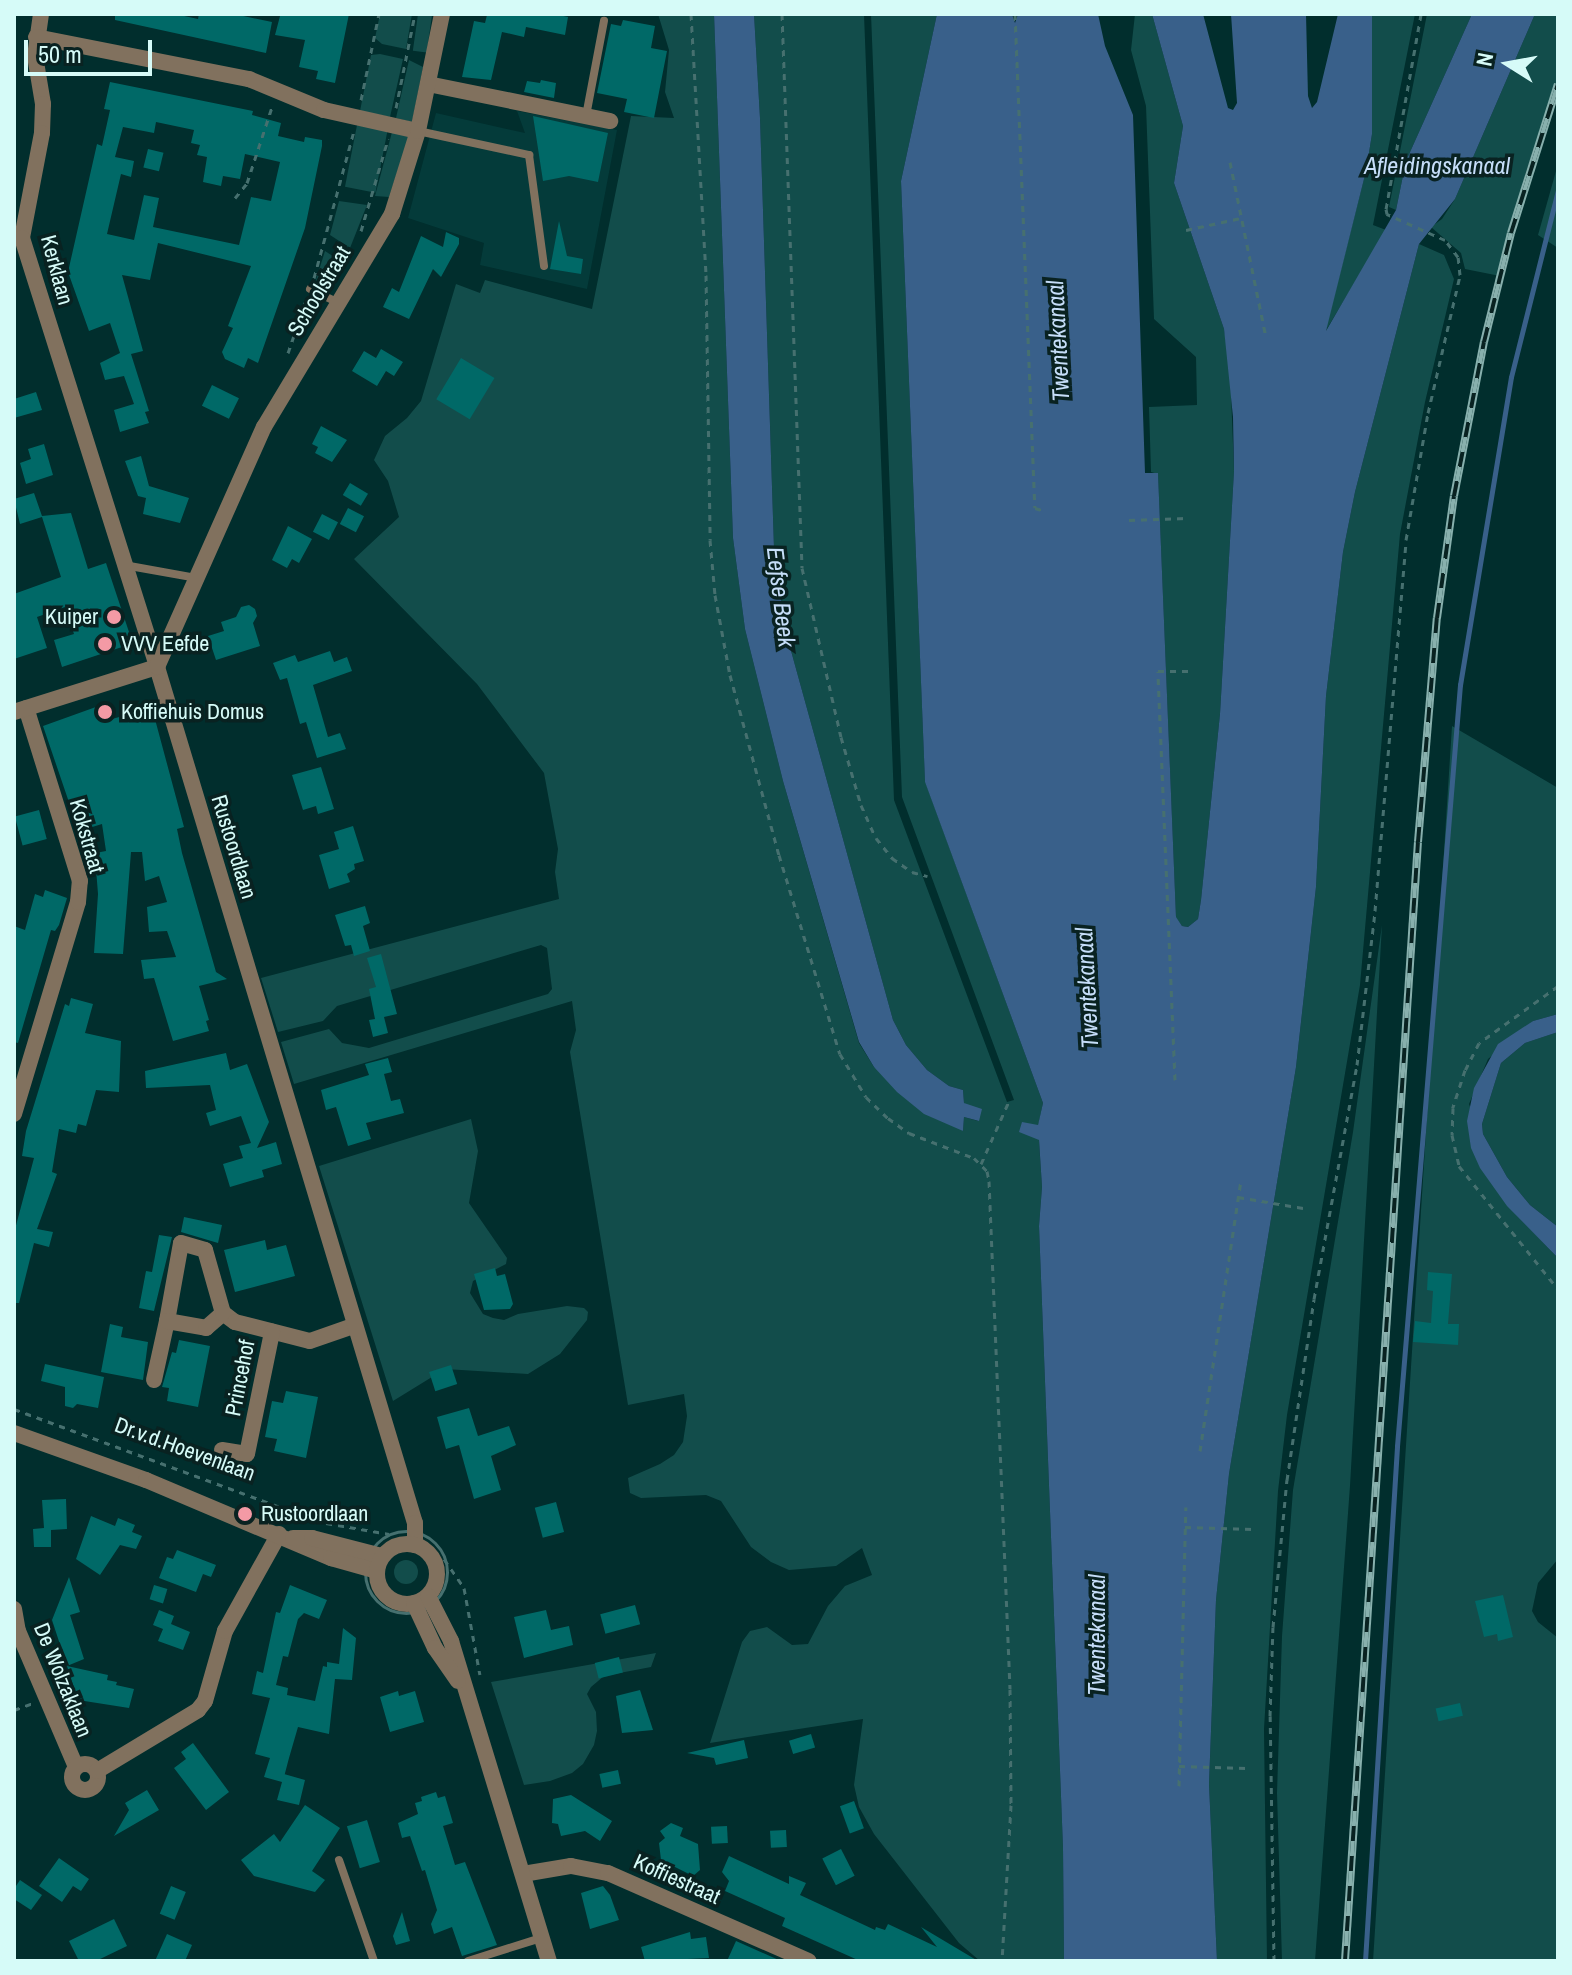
<!DOCTYPE html>
<html>
<head>
<meta charset="utf-8">
<style>
  body { margin:0 }
  #map { position:relative; width:1572px; height:1975px; overflow:hidden; background:#012e2d; font-family:"Archivo Narrow",sans-serif }
  div>[style] { position:absolute }
  .built>* { inset:0; background:#043b3a }
  .green>* { inset:0; background:#124d4b; transform-origin:0 0 }
  .round { border-radius:50% }
  .water>* { inset:0; background:#39608a }
  .stream>* { height:5px; margin:-2.5px; padding:0 2.5px; transform-origin:2.5px; border-radius:2.5px; background:#39608a }
  .building>* { inset:0; background:#006967; transform-origin:0 0 }
  .path>* { height:3px; margin-top:-1.5px; transform-origin:0; background:repeating-linear-gradient(90deg,#46706f 0 6px,transparent 0 12px) }
  .path>.ring { margin:-1.5px; padding:0; box-sizing:content-box; background:none; border:3px solid #46706f; border-radius:50% }
  .service>* { height:8px; margin:-4px; padding:0 4px; transform-origin:4px; border-radius:4px; background:#81715e }
  .minor>* { height:16px; margin:-8px; padding:0 8px; transform-origin:8px; border-radius:8px; background:#81715e }
  .minor>.ring { margin:-8px; padding:0; box-sizing:content-box; background:none; border:16px solid #81715e; border-radius:50% }
  .tertiary>* { height:16px; margin:-8px; padding:0 8px; transform-origin:8px; border-radius:8px; background:#81715e }
  .tertiary>.ring { margin:-8px; padding:0; box-sizing:content-box; background:none; border:16px solid #81715e; border-radius:50% }
  .rail>* { height:8px; margin-top:-4px; transform-origin:0; background:repeating-linear-gradient(90deg,#092221 0 15px,#88b0ad 0 30px); box-sizing:border-box; border-block:2px solid #88b0ad }
  .dots>* { width:22px; height:22px; translate:-50% -50%; box-sizing:border-box; border:4px solid #092221; border-radius:50% }
  span { translate:-50% -50%; white-space:nowrap; text-align:center; line-height:1.15; -webkit-text-stroke:7px #092221; paint-order:stroke }
  .street-label { font-size:22px; color:#d6fbf8 }
  .poi-label { font-size:22px; color:#d6fbf8 }
  .right { translate:-100% -50%; text-align:right }
  .left { translate:0 -50%; text-align:left }
  .water-label { font-size:24px; color:#c6def9; font-style:italic }
  .frame { position:absolute; inset:0; border:16px solid #d6fbf8; pointer-events:none }
  .north { position:absolute; left:1468px; top:24px; width:80px; height:80px; -webkit-text-stroke:6px #092221; paint-order:stroke; rotate:281deg; font-size:22px; font-weight:700; line-height:32px; text-align:center; color:#d6fbf8 }
  .north::after { content:''; display:block; margin:auto; width:28px; height:36px; background:#d6fbf8; clip-path:polygon(50% 0,100% 100%,50% 72%,0 100%) }
  .scale { position:absolute; left:24px; top:40px; width:128px; height:36px; box-sizing:border-box; border:4px solid #d6fbf8; border-top:0; padding-left:10px; font-size:24px; line-height:28px; white-space:nowrap; color:#d6fbf8; -webkit-text-stroke:6px #092221; paint-order:stroke }
</style>
</head>
<body>
<div id="map">
  <div class="built">
    <div style="clip-path:polygon(517px 111px,617px 130px,587px 289px,480px 265px,484px 243px,408px 218px,436px 113px,525px 133px)"></div>
  </div>
  <div class="green">
    <div style="clip-path:polygon(380px 14px,412px 14px,406px 49px,382px 44px,375px 38px)"></div>
    <div style="left:418px;top:14px;width:14px;height:37px;rotate:8deg"></div>
    <div style="clip-path:polygon(658px 14px,714px 14px,733px 538px,745px 629px,783px 781px,859px 1043px,874px 1067px,963px 1131px,964px 1117px,978px 1121px,964px 1103px,963px 1090px,949px 1086px,927px 1070px,906px 1045px,893px 1020px,785px 629px,774px 548px,760px 118px,754px 14px,864px 14px,894px 800px,1007px 1102px,1014px 1100px,902px 797px,871px 14px,937px 14px,901px 181px,925px 781px,1043px 1103px,1038px 1126px,1042px 1187px,1039px 1226px,1063px 1848px,1064px 1961px,980px 1961px,959px 1943px,874px 1834px,859px 1807px,854px 1785px,863px 1719px,710px 1743px,742px 1642px,750px 1631px,767px 1627px,792px 1645px,808px 1644px,828px 1606px,845px 1586px,872px 1575px,862px 1548px,836px 1566px,789px 1570px,771px 1562px,751px 1547px,721px 1501px,706px 1495px,641px 1498px,630px 1493px,628px 1478px,660px 1464px,674px 1455px,683px 1442px,687px 1416px,684px 1394px,628px 1405px,570px 1052px,576px 1030px,572px 1001px,294px 1084px,281px 1042px,329px 1029px,342px 1043px,369px 1048px,548px 994px,552px 989px,547px 948px,541px 945px,337px 1006px,323px 1021px,278px 1032px,261px 978px,559px 899px,555px 872px,558px 849px,544px 773px,477px 684px,354px 559px,399px 517px,388px 481px,374px 460px,385px 436px,407px 418px,421px 401px,456px 284px,480px 293px,485px 280px,592px 309px,631px 116px,674px 118px,665px 92px,669px 50px)"></div>
    <div style="clip-path:polygon(1135px 14px,1152px 14px,1183px 126px,1174px 183px,1224px 329px,1230px 366px,1234px 471px,1220px 714px,1201px 900px,1198px 919px,1188px 927px,1182px 926px,1176px 918px,1158px 474px,1151px 472px,1149px 407px,1197px 405px,1196px 357px,1154px 319px,1146px 106px,1131px 50px)"></div>
    <div style="clip-path:polygon(1372px 14px,1415px 14px,1373px 225px,1386px 230px,1325px 332px,1366px 171px,1372px 134px)"></div>
    <div style="clip-path:polygon(1427px 14px,1472px 14px,1406px 161px,1396px 210px,1389px 207px)"></div>
    <div style="clip-path:polygon(1535px 14px,1558px 14px,1558px 80px,1526px 172px,1500px 276px,1465px 269px,1461px 253px,1431px 227px,1442px 219px,1455px 199px)"></div>
    <div style="clip-path:polygon(380px 54px,403px 59px,390px 117px,360px 111px,371px 55px)"></div>
    <div style="clip-path:polygon(409px 60px,423px 67px,412px 122px,396px 118px)"></div>
    <div style="left:357px;top:125px;width:31px;height:63px;rotate:11deg"></div>
    <div style="clip-path:polygon(392px 132px,409px 136px,389px 197px,375px 196px)"></div>
    <div style="clip-path:polygon(1558px 164px,1558px 248px,1538px 235px)"></div>
    <div style="clip-path:polygon(339px 201px,367px 205px,350px 248px,330px 235px)"></div>
    <div style="clip-path:polygon(1419px 244px,1444px 255px,1454px 279px,1425px 402px,1400px 534px,1360px 985px,1287px 1415px,1278px 1491px,1264px 1729px,1267px 1961px,1217px 1961px,1209px 1784px,1216px 1600px,1229px 1474px,1296px 1067px,1316px 887px,1326px 696px,1343px 552px,1355px 492px)"></div>
    <div style="clip-path:polygon(325px 251px,342px 262px,329px 288px,315px 283px)"></div>
    <div style="clip-path:polygon(1452px 726px,1558px 788px,1558px 1014px,1533px 1021px,1488px 1059px,1469px 1104px,1508px 1206px,1558px 1258px,1558px 1559px,1538px 1583px,1532px 1611px,1538px 1622px,1558px 1638px,1558px 1961px,1373px 1961px)"></div>
    <div style="clip-path:polygon(1382px 925px,1350px 1486px,1315px 1961px,1282px 1961px,1277px 1793px,1282px 1636px,1293px 1490px,1353px 1132px)"></div>
    <div style="clip-path:polygon(1558px 1032px,1558px 1227px,1530px 1205px,1507px 1177px,1483px 1134px,1482px 1124px,1501px 1063px,1525px 1043px)"></div>
    <div style="clip-path:polygon(471px 1119px,478px 1151px,469px 1203px,507px 1258px,506px 1264px,473px 1281px,470px 1293px,483px 1314px,493px 1318px,504px 1320px,518px 1314px,567px 1306px,584px 1308px,588px 1312px,587px 1320px,560px 1354px,528px 1374px,445px 1369px,393px 1401px,319px 1166px)"></div>
    <div class="round" style="left:394px;top:1560px;width:24px;height:24px"></div>
    <div style="clip-path:polygon(656px 1653px,651px 1667px,604px 1676px,591px 1687px,587px 1694px,596px 1712px,597px 1731px,594px 1745px,583px 1764px,572px 1773px,550px 1781px,524px 1785px,491px 1682px)"></div>
  </div>
  <div class="water">
    <div style="clip-path:polygon(714px 14px,754px 14px,760px 118px,774px 548px,785px 629px,893px 1020px,906px 1045px,927px 1070px,949px 1086px,963px 1090px,964px 1103px,982px 1109px,979px 1121px,964px 1117px,963px 1131px,924px 1114px,897px 1092px,874px 1067px,859px 1042px,783px 781px,745px 629px,733px 538px)"></div>
    <div style="clip-path:polygon(937px 14px,1012px 14px,1015px 23px,1018px 14px,1098px 14px,1105px 46px,1133px 115px,1145px 473px,1158px 473px,1176px 917px,1182px 926px,1188px 927px,1198px 919px,1201px 900px,1220px 714px,1234px 471px,1233px 417px,1224px 329px,1174px 183px,1183px 126px,1152px 14px,1203px 14px,1228px 108px,1233px 110px,1237px 103px,1231px 14px,1306px 14px,1308px 96px,1312px 108px,1317px 102px,1338px 14px,1372px 14px,1372px 134px,1366px 171px,1326px 331px,1396px 210px,1406px 161px,1472px 14px,1535px 14px,1455px 199px,1419px 244px,1355px 492px,1343px 552px,1326px 696px,1316px 887px,1296px 1067px,1229px 1474px,1216px 1600px,1209px 1784px,1217px 1961px,1064px 1961px,1063px 1848px,1039px 1226px,1042px 1187px,1039px 1140px,1019px 1132px,1022px 1122px,1038px 1125px,1043px 1103px,925px 782px,901px 181px)"></div>
    <div style="clip-path:polygon(1558px 1014px,1558px 1032px,1525px 1043px,1501px 1063px,1482px 1124px,1483px 1134px,1507px 1177px,1530px 1205px,1558px 1227px,1558px 1258px,1507px 1206px,1480px 1168px,1471px 1148px,1467px 1121px,1474px 1088px,1498px 1044px,1533px 1021px)"></div>
  </div>
  <div class="stream">
    <div style="left:1365px;top:1961px;width:516px;rotate:-86.44deg"></div>
    <div style="left:1397px;top:1446px;width:764px;rotate:-85.27deg"></div>
    <div style="left:1460px;top:685px;width:312px;rotate:-80.6deg"></div>
    <div style="left:1511px;top:377px;width:193px;rotate:-75.9deg"></div>
  </div>
  <div class="building">
    <div style="clip-path:polygon(115px 14px,175px 14px,198px 19px,199px 14px,234px 14px,272px 22px,266px 53px,115px 20px)"></div>
    <div style="clip-path:polygon(285px 14px,349px 14px,335px 83px,316px 79px,318px 71px,299px 67px,305px 40px,275px 35px,280px 16px)"></div>
    <div style="clip-path:polygon(493px 14px,554px 14px,568px 17px,565px 35px,526px 27px,524px 37px,502px 32px,491px 80px,462px 77px,474px 21px,485px 23px,487px 15px)"></div>
    <div style="clip-path:polygon(623px 20px,655px 26px,651px 48px,667px 51px,654px 118px,624px 112px,627px 99px,597px 93px,611px 24px,621px 26px)"></div>
    <div style="clip-path:polygon(541px 80px,556px 83px,554px 98px,524px 92px,527px 81px,540px 83px)"></div>
    <div style="clip-path:polygon(evenodd,110px 82px,253px 111px,252px 115px,281px 123px,278px 136px,304px 142px,305px 137px,322px 140px,322px 146px,305px 228px,258px 363px,248px 358px,244px 368px,225px 359px,222px 352px,233px 328px,228px 326px,251px 266px,158px 243px,150px 280px,122px 275px,143px 351px,131px 354px,149px 411px,145px 412px,149px 423px,120px 432px,114px 410px,134px 404px,124px 376px,105px 380px,100px 363px,120px 353px,110px 323px,89px 331px,68px 272px,97px 144px,102px 146px,110px 110px,104px 109px,110px 82px,156px 122px,194px 130px,191px 143px,200px 145px,197px 155px,207px 157px,203px 182px,221px 186px,223px 176px,240px 179px,245px 154px,280px 162px,271px 201px,251px 197px,239px 245px,153px 227px,159px 198px,144px 195px,134px 240px,107px 234px,121px 174px,131px 177px,134px 161px,115px 157px,123px 127px,154px 133px,156px 122px)"></div>
    <div style="clip-path:polygon(533px 116px,608px 133px,598px 182px,569px 176px,543px 181px)"></div>
    <div style="left:148px;top:149px;width:16px;height:19px;rotate:14deg"></div>
    <div style="clip-path:polygon(559px 221px,567px 256px,583px 259px,581px 274px,550px 269px)"></div>
    <div style="clip-path:polygon(446px 232px,459px 238px,459px 244px,441px 277px,433px 269px,409px 319px,383px 307px,392px 288px,399px 292px,421px 236px,443px 247px)"></div>
    <div style="clip-path:polygon(381px 349px,403px 362px,394px 376px,386px 371px,377px 386px,352px 371px,364px 351px,376px 358px)"></div>
    <div style="left:461px;top:358px;width:39px;height:48px;rotate:31deg"></div>
    <div style="left:212px;top:385px;width:30px;height:23px;rotate:26deg"></div>
    <div style="clip-path:polygon(36px 392px,42px 410px,14px 418px,14px 399px)"></div>
    <div style="clip-path:polygon(321px 426px,347px 440px,332px 462px,315px 453px,318px 447px,312px 444px)"></div>
    <div style="clip-path:polygon(44px 444px,53px 475px,26px 484px,20px 463px,31px 459px,28px 449px)"></div>
    <div style="clip-path:polygon(141px 456px,149px 486px,189px 498px,180px 523px,143px 514px,146px 498px,138px 496px,125px 461px)"></div>
    <div style="left:350px;top:483px;width:21px;height:14px;rotate:31deg"></div>
    <div style="clip-path:polygon(34px 493px,42px 516px,71px 513px,88px 569px,106px 563px,130px 635px,120px 639px,122px 647px,62px 667px,54px 640px,74px 634px,65px 607px,37px 617px,47px 648px,14px 659px,14px 594px,61px 577px,42px 517px,20px 524px,14px 499px)"></div>
    <div style="left:348px;top:508px;width:18px;height:18px;rotate:27deg"></div>
    <div style="left:322px;top:514px;width:18px;height:20px;rotate:27deg"></div>
    <div style="clip-path:polygon(288px 526px,312px 539px,299px 563px,292px 559px,287px 568px,272px 560px)"></div>
    <div style="clip-path:polygon(249px 605px,255px 609px,257px 616px,253px 623px,260px 646px,216px 660px,208px 636px,224px 631px,221px 622px,236px 617px,241px 607px)"></div>
    <div style="clip-path:polygon(330px 651px,334px 662px,347px 657px,352px 671px,313px 685px,328px 737px,340px 733px,346px 749px,317px 758px,306px 722px,300px 724px,287px 678px,280px 680px,273px 663px,295px 655px,298px 662px)"></div>
    <div style="clip-path:polygon(107px 703px,112px 719px,152px 708px,184px 827px,177px 829px,182px 853px,216px 972px,227px 979px,199px 986px,209px 1020px,206px 1021px,209px 1031px,173px 1041px,154px 978px,144px 979px,141px 960px,176px 957px,167px 931px,149px 932px,147px 907px,167px 902px,159px 876px,145px 881px,142px 852px,131px 852px,123px 954px,94px 953px,98px 894px,96px 869px,92px 869px,90px 854px,106px 851px,102px 824px,89px 828px,85px 814px,74px 817px,43px 726px)"></div>
    <div style="clip-path:polygon(321px 767px,334px 809px,318px 814px,316px 806px,303px 810px,292px 775px)"></div>
    <div style="left:39px;top:810px;width:30px;height:25px;rotate:75deg"></div>
    <div style="clip-path:polygon(353px 826px,364px 861px,354px 864px,355px 869px,347px 874px,350px 882px,329px 889px,319px 855px,339px 849px,334px 832px)"></div>
    <div style="clip-path:polygon(45px 890px,67px 898px,59px 925px,55px 931px,51px 930px,18px 1043px,14px 1042px,14px 926px,25px 930px,35px 894px,43px 897px)"></div>
    <div style="clip-path:polygon(365px 906px,370px 923px,363px 926px,370px 951px,354px 956px,351px 945px,345px 946px,335px 915px)"></div>
    <div style="clip-path:polygon(381px 954px,397px 1014px,384px 1017px,388px 1033px,373px 1037px,369px 1020px,375px 1019px,369px 989px,376px 987px,367px 958px)"></div>
    <div style="clip-path:polygon(71px 998px,93px 1004px,85px 1033px,121px 1041px,119px 1092px,96px 1090px,86px 1126px,78px 1124px,76px 1133px,59px 1129px,52px 1172px,57px 1174px,37px 1229px,53px 1232px,49px 1247px,34px 1243px,19px 1303px,14px 1303px,14px 1233px,34px 1158px,22px 1156px,26px 1131px,65px 1004px,69px 1006px)"></div>
    <div style="clip-path:polygon(226px 1053px,230px 1070px,247px 1064px,267px 1117px,269px 1122px,257px 1148px,276px 1142px,282px 1164px,262px 1170px,264px 1177px,230px 1187px,223px 1164px,243px 1158px,239px 1146px,251px 1143px,241px 1116px,210px 1126px,206px 1113px,216px 1110px,210px 1085px,146px 1088px,145px 1071px)"></div>
    <div style="clip-path:polygon(388px 1058px,392px 1072px,384px 1074px,391px 1101px,400px 1099px,404px 1113px,366px 1123px,371px 1139px,348px 1146px,336px 1107px,326px 1110px,321px 1090px,369px 1075px,365px 1064px)"></div>
    <div style="clip-path:polygon(184px 1217px,222px 1225px,218px 1243px,181px 1232px)"></div>
    <div style="clip-path:polygon(159px 1235px,172px 1237px,154px 1311px,139px 1308px,146px 1271px,152px 1272px)"></div>
    <div style="clip-path:polygon(265px 1240px,267px 1250px,286px 1245px,295px 1276px,235px 1292px,224px 1250px)"></div>
    <div style="clip-path:polygon(495px 1268px,497px 1276px,505px 1274px,513px 1304px,510px 1309px,484px 1310px,474px 1274px)"></div>
    <div style="clip-path:polygon(1428px 1272px,1452px 1274px,1448px 1324px,1459px 1324px,1458px 1345px,1413px 1342px,1415px 1321px,1431px 1323px,1433px 1291px,1427px 1290px)"></div>
    <div style="clip-path:polygon(110px 1324px,123px 1327px,121px 1337px,148px 1342px,143px 1380px,101px 1372px)"></div>
    <div style="clip-path:polygon(179px 1340px,210px 1346px,198px 1407px,167px 1401px,169px 1388px,162px 1387px,172px 1352px,176px 1353px)"></div>
    <div style="clip-path:polygon(45px 1364px,104px 1377px,98px 1408px,77px 1404px,73px 1408px,65px 1406px,65px 1387px,41px 1381px)"></div>
    <div style="left:451px;top:1365px;width:20px;height:23px;rotate:72deg"></div>
    <div style="clip-path:polygon(286px 1391px,318px 1397px,306px 1458px,274px 1451px,277px 1439px,265px 1437px,272px 1401px,283px 1403px)"></div>
    <div style="clip-path:polygon(469px 1408px,478px 1436px,509px 1426px,516px 1445px,491px 1456px,501px 1490px,474px 1499px,459px 1445px,446px 1449px,437px 1417px)"></div>
    <div style="clip-path:polygon(66px 1499px,67px 1529px,51px 1530px,51px 1547px,34px 1547px,33px 1529px,44px 1528px,42px 1500px)"></div>
    <div style="left:556px;top:1502px;width:31px;height:22px;rotate:75deg"></div>
    <div style="clip-path:polygon(91px 1516px,115px 1526px,118px 1518px,135px 1525px,132px 1532px,142px 1536px,136px 1549px,120px 1545px,100px 1575px,76px 1559px)"></div>
    <div style="clip-path:polygon(177px 1550px,216px 1565px,211px 1577px,203px 1574px,196px 1592px,159px 1578px,167px 1557px,173px 1559px)"></div>
    <div style="clip-path:polygon(69px 1577px,80px 1612px,70px 1615px,84px 1659px,67px 1666px,52px 1620px)"></div>
    <div style="left:154px;top:1585px;width:14px;height:15px;rotate:17deg"></div>
    <div style="clip-path:polygon(290px 1585px,327px 1600px,319px 1619px,304px 1613px,298px 1619px,288px 1657px,283px 1656px,276px 1685px,288px 1688px,287px 1695px,315px 1701px,323px 1666px,327px 1667px,327px 1662px,339px 1664px,343px 1628px,356px 1638px,352px 1680px,335px 1679px,329px 1734px,298px 1727px,289px 1758px,284px 1777px,284px 1774px,305px 1780px,299px 1805px,277px 1800px,282px 1782px,264px 1777px,270px 1758px,255px 1754px,270px 1698px,252px 1694px,257px 1671px,263px 1673px,276px 1612px,280px 1613px)"></div>
    <div style="clip-path:polygon(1503px 1595px,1513px 1637px,1498px 1641px,1497px 1634px,1484px 1637px,1475px 1601px)"></div>
    <div style="left:635px;top:1605px;width:20px;height:36px;rotate:75deg"></div>
    <div style="clip-path:polygon(159px 1610px,174px 1616px,171px 1624px,190px 1632px,183px 1650px,158px 1641px,163px 1629px,153px 1625px)"></div>
    <div style="clip-path:polygon(546px 1610px,551px 1630px,569px 1626px,573px 1645px,524px 1658px,514px 1617px)"></div>
    <div style="left:619px;top:1657px;width:16px;height:25px;rotate:76deg"></div>
    <div style="clip-path:polygon(67px 1666px,108px 1675px,107px 1680px,117px 1682px,116px 1685px,134px 1689px,129px 1708px,78px 1700px)"></div>
    <div style="clip-path:polygon(640px 1690px,653px 1730px,622px 1733px,616px 1696px)"></div>
    <div style="clip-path:polygon(398px 1691px,399px 1696px,415px 1691px,424px 1722px,390px 1732px,380px 1697px)"></div>
    <div style="left:1460px;top:1703px;width:13px;height:25px;rotate:77deg"></div>
    <div style="left:811px;top:1734px;width:14px;height:23px;rotate:73deg"></div>
    <div style="clip-path:polygon(744px 1740px,748px 1758px,716px 1765px,714px 1758px,687px 1753px)"></div>
    <div style="clip-path:polygon(193px 1743px,229px 1792px,206px 1810px,174px 1768px,186px 1759px,181px 1752px)"></div>
    <div style="left:618px;top:1770px;width:14px;height:19px;rotate:78deg"></div>
    <div style="clip-path:polygon(147px 1790px,159px 1810px,114px 1836px,129px 1810px,125px 1803px)"></div>
    <div style="clip-path:polygon(436px 1792px,438px 1798px,445px 1796px,453px 1823px,443px 1826px,455px 1865px,465px 1862px,497px 1945px,462px 1956px,452px 1927px,434px 1934px,431px 1924px,437px 1910px,425px 1870px,422px 1871px,410px 1836px,402px 1838px,398px 1823px,418px 1814px,415px 1803px,422px 1801px,421px 1797px)"></div>
    <div style="clip-path:polygon(571px 1795px,612px 1821px,600px 1841px,585px 1831px,561px 1836px,558px 1824px,552px 1823px,553px 1799px)"></div>
    <div style="left:854px;top:1801px;width:29px;height:15px;rotate:70deg"></div>
    <div style="clip-path:polygon(305px 1805px,340px 1828px,312px 1871px,325px 1880px,315px 1892px,254px 1876px,241px 1860px,274px 1834px,280px 1842px)"></div>
    <div style="left:367px;top:1820px;width:44px;height:21px;rotate:73deg"></div>
    <div style="clip-path:polygon(671px 1823px,683px 1828px,680px 1836px,698px 1844px,700px 1870px,693px 1876px,661px 1860px,659px 1843px,665px 1838px,660px 1831px)"></div>
    <div style="left:727px;top:1826px;width:17px;height:16px;rotate:87deg"></div>
    <div style="left:786px;top:1830px;width:17px;height:16px;rotate:87deg"></div>
    <div style="left:841px;top:1849px;width:30px;height:21px;rotate:63deg"></div>
    <div style="clip-path:polygon(729px 1856px,789px 1884px,789px 1876px,806px 1883px,800px 1895px,875px 1930px,876px 1927px,885px 1930px,888px 1924px,937px 1947px,921px 1927px,978px 1961px,860px 1961px,782px 1926px,785px 1918px,725px 1891px,729px 1881px,722px 1872px)"></div>
    <div style="clip-path:polygon(59px 1858px,89px 1879px,81px 1891px,73px 1886px,62px 1902px,39px 1886px)"></div>
    <div style="clip-path:polygon(20px 1880px,42px 1895px,31px 1910px,14px 1899px,14px 1889px)"></div>
    <div style="left:171px;top:1886px;width:16px;height:30px;rotate:22deg"></div>
    <div style="clip-path:polygon(603px 1886px,610px 1895px,619px 1920px,590px 1929px,581px 1893px)"></div>
    <div style="clip-path:polygon(402px 1912px,410px 1941px,396px 1945px,393px 1936px)"></div>
    <div style="clip-path:polygon(114px 1919px,127px 1946px,96px 1961px,79px 1961px,69px 1941px)"></div>
    <div style="clip-path:polygon(690px 1932px,691px 1939px,706px 1937px,709px 1958px,645px 1961px,641px 1947px)"></div>
    <div style="clip-path:polygon(167px 1934px,192px 1945px,185px 1961px,155px 1961px)"></div>
    <div style="clip-path:polygon(736px 1941px,781px 1961px,727px 1961px)"></div>
  </div>
  <div class="path">
    <div style="left:691px;top:14px;width:261px;rotate:86.7deg"></div>
    <div style="left:706px;top:275px;width:265px;rotate:89.1deg"></div>
    <div style="left:710px;top:540px;width:55px;rotate:84.8deg"></div>
    <div style="left:715px;top:595px;width:81px;rotate:79.4deg"></div>
    <div style="left:730px;top:675px;width:187px;rotate:74.8deg"></div>
    <div style="left:779px;top:855px;width:208px;rotate:73deg"></div>
    <div style="left:840px;top:1054px;width:50px;rotate:58.8deg"></div>
    <div style="left:866px;top:1097px;width:30px;rotate:44deg"></div>
    <div style="left:888px;top:1118px;width:26px;rotate:36deg"></div>
    <div style="left:909px;top:1133px;width:70px;rotate:21deg"></div>
    <div style="left:974px;top:1158px;width:18px;rotate:45deg"></div>
    <div style="left:987px;top:1171px;width:10px;rotate:79deg"></div>
    <div style="left:989px;top:1181px;width:508px;rotate:87.63deg"></div>
    <div style="left:1010px;top:1689px;width:116px;rotate:89.5deg"></div>
    <div style="left:1011px;top:1805px;width:156px;rotate:93.3deg"></div>
    <div style="left:782px;top:14px;width:554px;rotate:87.93deg"></div>
    <div style="left:802px;top:568px;width:173px;rotate:77deg"></div>
    <div style="left:841px;top:737px;width:71px;rotate:73.6deg"></div>
    <div style="left:861px;top:805px;width:36px;rotate:66deg"></div>
    <div style="left:876px;top:838px;width:26px;rotate:51deg"></div>
    <div style="left:892px;top:858px;width:24px;rotate:35deg"></div>
    <div style="left:912px;top:872px;width:16px;rotate:15deg"></div>
    <div style="left:1015px;top:14px;width:494px;rotate:87.7deg"></div>
    <div style="left:1035px;top:508px;width:10px;rotate:17deg"></div>
    <div style="left:361px;top:100px;width:88px;rotate:-78.2deg"></div>
    <div style="left:396px;top:108px;width:96px;rotate:-78.6deg"></div>
    <div style="left:1230px;top:162px;width:175px;rotate:78.4deg"></div>
    <div style="left:235px;top:198px;width:19px;rotate:-51deg"></div>
    <div style="left:247px;top:183px;width:80px;rotate:-71.8deg"></div>
    <div style="left:1186px;top:230px;width:56px;rotate:-12.3deg"></div>
    <div style="left:361px;top:231px;width:96px;rotate:-73.6deg"></div>
    <div style="left:314px;top:278px;width:152px;rotate:-74.8deg"></div>
    <div style="left:288px;top:353px;width:56px;rotate:-71.2deg"></div>
    <div style="left:1129px;top:520px;width:58px;rotate:-2deg"></div>
    <div style="left:1558px;top:986px;width:97px;rotate:144.2deg"></div>
    <div style="left:1479px;top:1043px;width:30px;rotate:117deg"></div>
    <div style="left:1465px;top:1070px;width:40px;rotate:108deg"></div>
    <div style="left:1453px;top:1108px;width:27px;rotate:92deg"></div>
    <div style="left:1452px;top:1135px;width:32px;rotate:77deg"></div>
    <div style="left:1459px;top:1166px;width:158px;rotate:51.2deg"></div>
    <div style="left:1175px;top:1080px;width:409px;rotate:-92.4deg"></div>
    <div style="left:1158px;top:671px;width:35px"></div>
    <div style="left:981px;top:1164px;width:71px;rotate:-66deg"></div>
    <div style="left:1238px;top:1197px;width:66px;rotate:9.6deg"></div>
    <div style="left:14px;top:1409px;width:321px;rotate:20.2deg"></div>
    <div style="left:1200px;top:1451px;width:274px;rotate:-81.4deg"></div>
    <div style="left:326px;top:1523px;width:64px;rotate:9.9deg"></div>
    <div style="left:1185px;top:1527px;width:68px;rotate:1.7deg"></div>
    <div class="ring" style="left:365px;top:1531px;width:79px;height:79px"></div>
    <div style="left:444px;top:1559px;width:35px;rotate:55deg"></div>
    <div style="left:464px;top:1588px;width:88px;rotate:79.6deg"></div>
    <div style="left:14px;top:1710px;width:20px;rotate:-20deg"></div>
    <div style="left:1179px;top:1766px;width:67px;rotate:1.7deg"></div>
    <div style="left:1179px;top:1786px;width:279px;rotate:-88.6deg"></div>
    <div style="left:1274px;top:1961px;width:245px;rotate:-90.9deg"></div>
    <div style="left:1270px;top:1716px;width:89px;rotate:-88.1deg"></div>
    <div style="left:1273px;top:1627px;width:148px;rotate:-84.6deg"></div>
    <div style="left:1287px;top:1480px;width:183px;rotate:-81.5deg"></div>
    <div style="left:1314px;top:1299px;width:238px;rotate:-79.6deg"></div>
    <div style="left:1357px;top:1065px;width:155px;rotate:-83.3deg"></div>
    <div style="left:1375px;top:911px;width:372px;rotate:-85.2deg"></div>
    <div style="left:1406px;top:540px;width:129px;rotate:-80.2deg"></div>
    <div style="left:1428px;top:413px;width:142px;rotate:-76.9deg"></div>
    <div style="left:1460px;top:275px;width:18px;rotate:-96deg"></div>
    <div style="left:1458px;top:257px;width:21px;rotate:-127deg"></div>
    <div style="left:1445px;top:240px;width:64px;rotate:-155.9deg"></div>
    <div style="left:1387px;top:214px;width:5px;rotate:-101deg"></div>
    <div style="left:1386px;top:209px;width:198px;rotate:-79.8deg"></div>
  </div>
  <div class="service">
    <div style="left:586px;top:116px;width:97px;rotate:-79.3deg"></div>
    <div style="left:418px;top:131px;width:114px;rotate:12.2deg"></div>
    <div style="left:529px;top:155px;width:112px;rotate:82.3deg"></div>
    <div style="left:310px;top:289px;width:30px;rotate:26deg"></div>
    <div style="left:124px;top:565px;width:73px;rotate:10.2deg"></div>
    <div style="left:339px;top:1860px;width:107px;rotate:70.9deg"></div>
    <div style="left:468px;top:1961px;width:77px;rotate:-17.5deg"></div>
  </div>
  <div class="minor">
    <div style="left:41px;top:14px;width:42px;rotate:98.1deg"></div>
    <div style="left:35px;top:56px;width:49px;rotate:80.5deg"></div>
    <div style="left:43px;top:104px;width:29px;rotate:92deg"></div>
    <div style="left:42px;top:133px;width:107px;rotate:100.8deg"></div>
    <div style="left:22px;top:238px;width:450px;rotate:72.5deg"></div>
    <div style="left:36px;top:37px;width:217px;rotate:11.2deg"></div>
    <div style="left:249px;top:79px;width:81px;rotate:22.5deg"></div>
    <div style="left:324px;top:110px;width:96px;rotate:12.6deg"></div>
    <div style="left:428px;top:84px;width:186px;rotate:11.5deg"></div>
    <div style="left:14px;top:1114px;width:221px;rotate:-73.2deg"></div>
    <div style="left:78px;top:902px;width:21px;rotate:-85deg"></div>
    <div style="left:80px;top:881px;width:181px;rotate:-107.3deg"></div>
    <div style="left:167px;top:1321px;width:79px;rotate:-79.8deg"></div>
    <div style="left:181px;top:1243px;width:25px;rotate:16deg"></div>
    <div style="left:205px;top:1250px;width:66px;rotate:74.1deg"></div>
    <div style="left:154px;top:1380px;width:60px;rotate:-77.6deg"></div>
    <div style="left:167px;top:1321px;width:40px;rotate:10deg"></div>
    <div style="left:206px;top:1328px;width:23px;rotate:-41deg"></div>
    <div style="left:223px;top:1313px;width:15px;rotate:37deg"></div>
    <div style="left:235px;top:1322px;width:77px;rotate:14.2deg"></div>
    <div style="left:310px;top:1341px;width:46px;rotate:-19.2deg"></div>
    <div style="left:222px;top:1450px;width:25px;rotate:9deg"></div>
    <div style="left:247px;top:1454px;width:125px;rotate:-78.4deg"></div>
    <div style="left:14px;top:1609px;width:22px;rotate:80deg"></div>
    <div style="left:18px;top:1631px;width:148px;rotate:66.9deg"></div>
    <div class="ring" style="left:72px;top:1764px;width:10px;height:10px"></div>
    <div style="left:97px;top:1771px;width:118px;rotate:-31.1deg"></div>
    <div style="left:198px;top:1710px;width:11px;rotate:-52deg"></div>
    <div style="left:205px;top:1701px;width:73px;rotate:-74.1deg"></div>
    <div style="left:225px;top:1631px;width:111px;rotate:-60.9deg"></div>
    <div style="left:523px;top:1874px;width:49px;rotate:-9.5deg"></div>
    <div style="left:571px;top:1866px;width:38px;rotate:11deg"></div>
    <div style="left:608px;top:1873px;width:219px;rotate:23.7deg"></div>
  </div>
  <div class="tertiary">
    <div style="left:157px;top:667px;width:894px;rotate:73.23deg"></div>
    <div style="left:415px;top:1523px;width:22px;rotate:90deg"></div>
    <div style="left:14px;top:712px;width:150px;rotate:-17.5deg"></div>
    <div style="left:157px;top:667px;width:263px;rotate:-66deg"></div>
    <div style="left:264px;top:427px;width:249px;rotate:-59deg"></div>
    <div style="left:392px;top:214px;width:87px;rotate:-72.6deg"></div>
    <div style="left:418px;top:131px;width:119px;rotate:-78.4deg"></div>
    <div style="left:14px;top:1433px;width:140px;rotate:19.6deg"></div>
    <div style="left:146px;top:1480px;width:201px;rotate:22.9deg"></div>
    <div style="left:331px;top:1558px;width:48px;rotate:15.8deg"></div>
    <div style="left:293px;top:1538px;width:19px"></div>
    <div style="left:312px;top:1538px;width:72px;rotate:14.4deg"></div>
    <div class="ring" style="left:377px;top:1544px;width:44px;height:44px"></div>
    <div style="left:428px;top:1596px;width:51px;rotate:62.9deg"></div>
    <div style="left:451px;top:1641px;width:335px;rotate:73deg"></div>
    <div style="left:414px;top:1603px;width:50px;rotate:65deg"></div>
    <div style="left:435px;top:1648px;width:40px;rotate:55.1deg"></div>
  </div>
  <div class="rail">
    <div style="left:1345px;top:1961px;width:1121px;rotate:-86.27deg"></div>
    <div style="left:1418px;top:842px;width:225px;rotate:-85.2deg"></div>
    <div style="left:1437px;top:618px;width:123px;rotate:-82.1deg"></div>
    <div style="left:1454px;top:496px;width:157px;rotate:-79deg"></div>
    <div style="left:1484px;top:342px;width:112px;rotate:-76.1deg"></div>
    <div style="left:1511px;top:233px;width:156px;rotate:-72.5deg"></div>
  </div>
  <div class="dots">
    <div style="left:114px;top:617px;background:#f49aa5"></div>
    <div style="left:105px;top:644px;background:#f49aa5"></div>
    <div style="left:105px;top:712px;background:#f49aa5"></div>
    <div style="left:245px;top:1514px;background:#f49aa5"></div>
  </div>
  <div class="street-label">
    <span style="left:57px;top:270px;rotate:75deg">Kerklaan</span>
    <span style="left:319px;top:291px;rotate:-59deg">Schoolstraat</span>
    <span style="left:87px;top:836px;rotate:74deg">Kokstraat</span>
    <span style="left:234px;top:847px;rotate:73deg">Rustoordlaan</span>
    <span style="left:240px;top:1378px;rotate:-79deg">Princehof</span>
    <span style="left:185px;top:1449px;rotate:20deg">Dr.v.d.Hoevenlaan</span>
    <span style="left:63px;top:1680px;rotate:68deg">De Wolzaklaan</span>
    <span style="left:677px;top:1879px;rotate:24deg">Koffiestraat</span>
  </div>
  <div class="poi-label">
    <span class="right" style="left:98px;top:617px">Kuiper</span>
    <span class="left" style="left:121px;top:644px">VVV Eefde</span>
    <span class="left" style="left:121px;top:712px">Koffiehuis Domus</span>
    <span class="left" style="left:261px;top:1514px">Rustoordlaan</span>
  </div>
  <div class="water-label">
    <span style="left:1437px;top:166px">Afleidingskanaal</span>
    <span style="left:1058px;top:341px;rotate:-93deg">Twentekanaal</span>
    <span style="left:781px;top:597px;rotate:83deg">Eefse Beek</span>
    <span style="left:1087px;top:988px;rotate:-93deg">Twentekanaal</span>
    <span style="left:1097px;top:1635px;rotate:-90deg">Twentekanaal</span>
  </div>
  <div class="frame"></div>
  <div class="north">N</div>
  <div class="scale">50 m</div>
</div>
</body>
</html>
